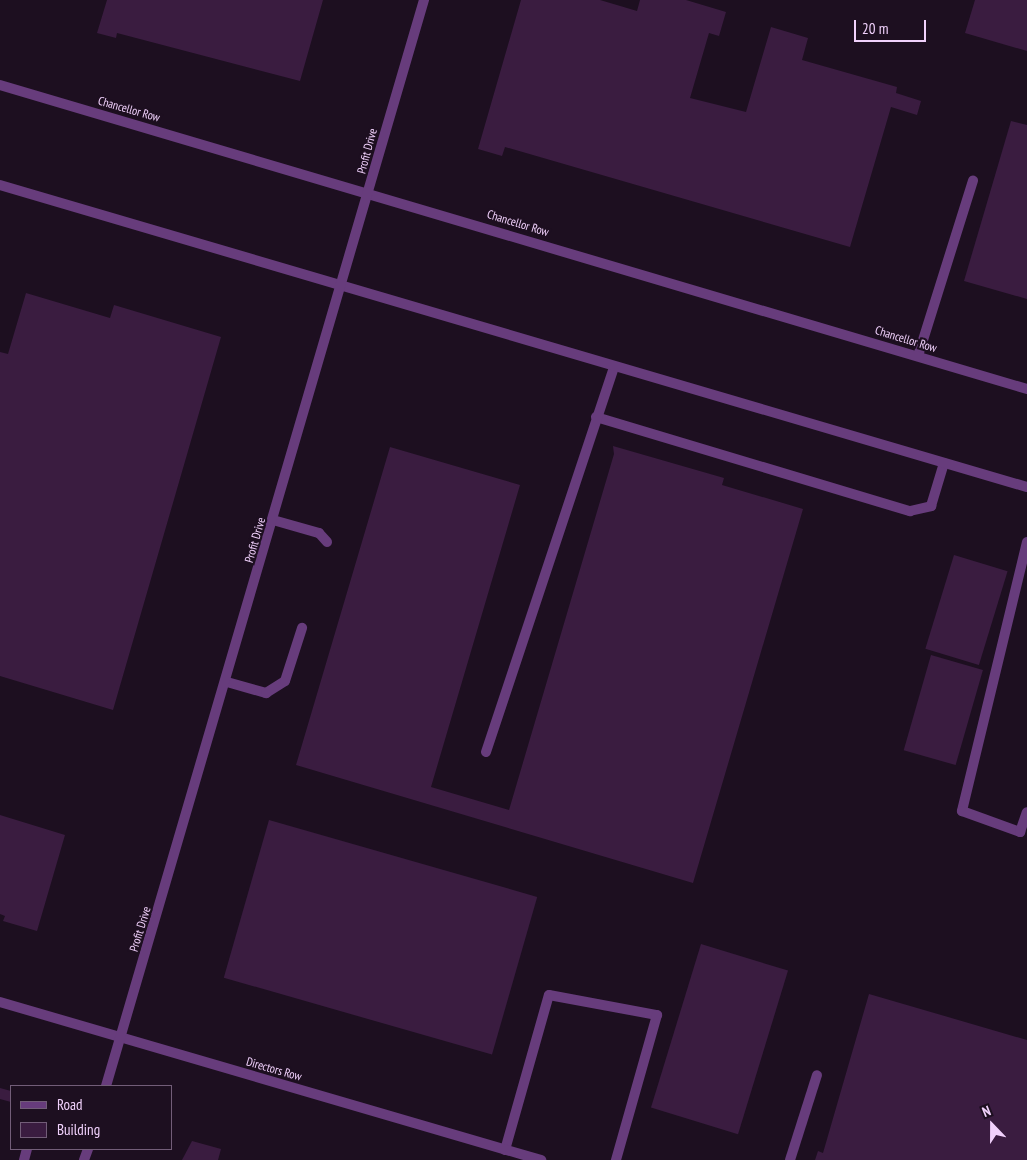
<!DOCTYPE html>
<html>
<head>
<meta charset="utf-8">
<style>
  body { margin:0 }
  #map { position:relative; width:1027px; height:1160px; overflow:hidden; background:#1d0f20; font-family:"PT Sans Narrow",sans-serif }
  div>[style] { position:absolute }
  .building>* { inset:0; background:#3a1c40; transform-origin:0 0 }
  .service>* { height:10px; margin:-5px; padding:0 5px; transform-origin:5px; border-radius:5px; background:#673c7c }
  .minor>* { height:10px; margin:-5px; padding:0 5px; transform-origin:5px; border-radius:5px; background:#673c7c }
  span { translate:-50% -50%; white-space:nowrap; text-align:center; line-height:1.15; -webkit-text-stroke:4.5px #1d0f20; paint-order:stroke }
  .street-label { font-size:12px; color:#f1d1fc }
  .legend { position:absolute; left:10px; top:1085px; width:162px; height:65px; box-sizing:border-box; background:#1d0f20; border:1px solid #725d78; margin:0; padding:6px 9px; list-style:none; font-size:15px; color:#f1d1fc }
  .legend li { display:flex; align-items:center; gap:10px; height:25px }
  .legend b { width:25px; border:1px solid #725d78 }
  .north { position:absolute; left:967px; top:1100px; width:50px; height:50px; -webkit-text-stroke:4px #1d0f20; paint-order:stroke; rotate:338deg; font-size:14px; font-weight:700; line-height:20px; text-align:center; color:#f1d1fc }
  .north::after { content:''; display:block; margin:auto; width:18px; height:22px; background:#f1d1fc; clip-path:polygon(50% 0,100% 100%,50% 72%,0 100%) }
  .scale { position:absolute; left:854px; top:20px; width:72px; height:22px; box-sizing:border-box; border:2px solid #f1d1fc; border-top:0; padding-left:6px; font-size:15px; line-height:18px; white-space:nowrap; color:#f1d1fc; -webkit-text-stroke:4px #1d0f20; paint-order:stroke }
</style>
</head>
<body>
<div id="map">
  <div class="building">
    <div style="clip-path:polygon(107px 0,323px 0,300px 81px,117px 33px,116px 38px,97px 33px)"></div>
    <div style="clip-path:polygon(521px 0,600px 0,637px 11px,640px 0,686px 0,726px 12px,719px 36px,709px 33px,690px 98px,746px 112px,771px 27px,808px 38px,802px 60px,897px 87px,896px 93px,921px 101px,917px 115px,891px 107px,850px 247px,505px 147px,502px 156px,478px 149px)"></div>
    <div style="clip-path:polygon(975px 0,1027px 0,1027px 51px,965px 33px)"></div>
    <div style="clip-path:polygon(1011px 121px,1027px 125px,1027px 299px,964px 281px)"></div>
    <div style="clip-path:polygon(26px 293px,110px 318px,114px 305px,221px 337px,113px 710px,0 676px,0 352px,8px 354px)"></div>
    <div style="clip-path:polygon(613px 446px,724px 478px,722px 485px,803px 509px,693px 883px,296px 765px,390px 447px,520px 485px,431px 787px,509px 810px,614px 454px)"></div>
    <div style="left:954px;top:555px;width:56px;height:98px;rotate:17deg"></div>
    <div style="left:931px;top:655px;width:54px;height:99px;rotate:16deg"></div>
    <div style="clip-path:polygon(0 815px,65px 835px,37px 931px,3px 921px,5px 916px,0 914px)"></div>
    <div style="left:269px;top:820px;width:279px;height:164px;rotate:16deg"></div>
    <div style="left:701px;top:944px;width:91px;height:171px;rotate:17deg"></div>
    <div style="clip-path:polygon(869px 994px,1027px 1040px,1027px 1160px,815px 1160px,818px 1151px,823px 1153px)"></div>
    <div style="clip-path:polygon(0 1088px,11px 1091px,11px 1102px,0 1099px)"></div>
    <div style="clip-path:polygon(192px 1141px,221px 1149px,218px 1160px,182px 1160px)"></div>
  </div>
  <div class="service">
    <div style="left:918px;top:356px;width:184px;rotate:-72.6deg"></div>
    <div style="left:596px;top:417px;width:328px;rotate:16.7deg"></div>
    <div style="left:910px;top:511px;width:22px;rotate:-13deg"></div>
    <div style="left:931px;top:506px;width:45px;rotate:-73.2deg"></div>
    <div style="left:273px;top:520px;width:48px;rotate:15.8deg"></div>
    <div style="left:319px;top:533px;width:12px;rotate:48deg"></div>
    <div style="left:1027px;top:542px;width:277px;rotate:103.6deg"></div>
    <div style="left:962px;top:811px;width:62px;rotate:19.9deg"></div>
    <div style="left:1020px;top:832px;width:21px;rotate:-71deg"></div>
    <div style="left:227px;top:682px;width:41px;rotate:15.8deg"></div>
    <div style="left:266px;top:693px;width:22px;rotate:-32deg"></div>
    <div style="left:285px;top:681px;width:56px;rotate:-72.2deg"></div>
    <div style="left:486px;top:752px;width:406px;rotate:-71.6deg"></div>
    <div style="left:505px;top:1150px;width:161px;rotate:-74.2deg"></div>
    <div style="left:549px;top:995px;width:110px;rotate:10.5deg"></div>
    <div style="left:657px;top:1015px;width:151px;rotate:105.8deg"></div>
    <div style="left:24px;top:1160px;width:11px;rotate:-75deg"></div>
    <div style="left:790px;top:1160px;width:89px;rotate:-72.4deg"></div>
  </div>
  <div class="minor">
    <div style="left:0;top:85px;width:1071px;rotate:16.49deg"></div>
    <div style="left:0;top:185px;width:1070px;rotate:16.39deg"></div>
    <div style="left:0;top:1002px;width:564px;rotate:16.28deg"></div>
    <div style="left:106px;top:1086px;width:1132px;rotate:-73.68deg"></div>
    <div style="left:84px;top:1160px;width:12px;rotate:-70deg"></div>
  </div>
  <div class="street-label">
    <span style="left:129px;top:109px;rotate:16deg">Chancellor Row</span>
    <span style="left:367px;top:151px;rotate:-75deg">Profit Drive</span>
    <span style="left:518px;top:223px;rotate:17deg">Chancellor Row</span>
    <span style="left:906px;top:339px;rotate:17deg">Chancellor Row</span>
    <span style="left:255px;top:540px;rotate:-74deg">Profit Drive</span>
    <span style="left:140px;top:929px;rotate:-73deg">Profit Drive</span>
    <span style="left:274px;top:1069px;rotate:16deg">Directors Row</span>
  </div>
  <ul class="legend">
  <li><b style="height:6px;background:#673c7c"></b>Road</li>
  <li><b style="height:14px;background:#3a1c40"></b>Building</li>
  </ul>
  <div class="north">N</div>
  <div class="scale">20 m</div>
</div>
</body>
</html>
